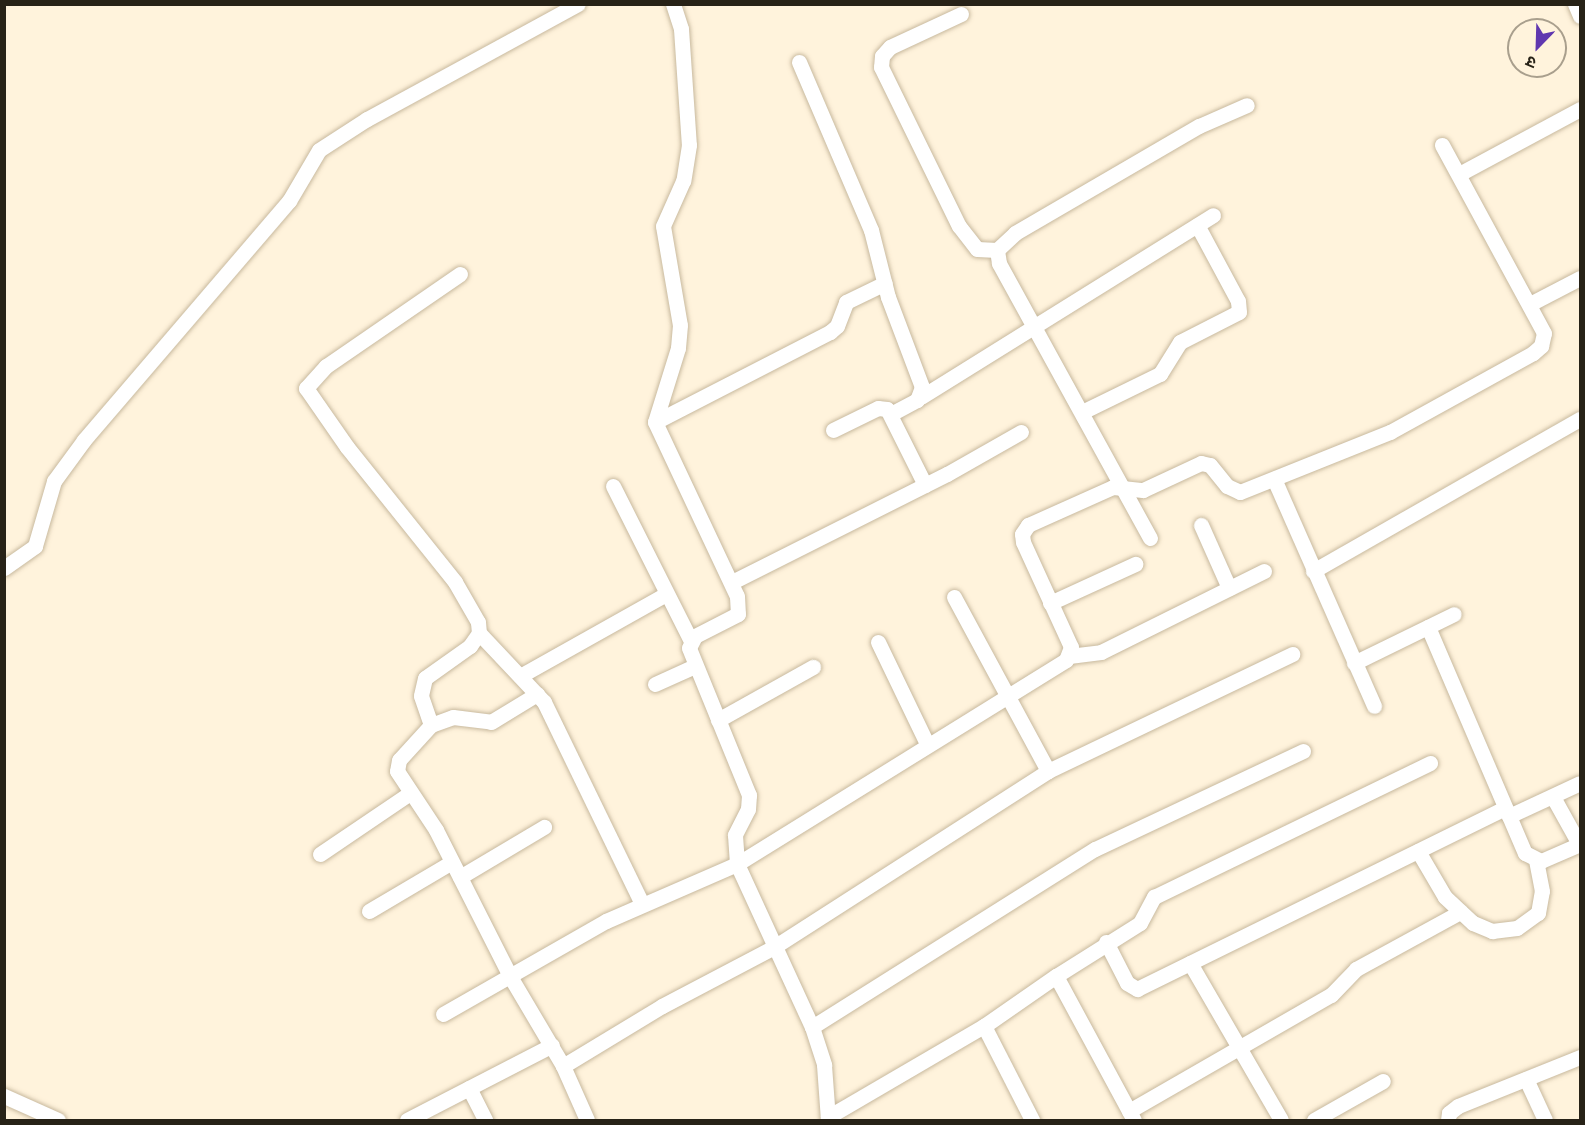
<!DOCTYPE html>
<html>
<head>
<meta charset="utf-8">
<style>
  body { margin:0 }
  #map { position:relative; width:1585px; height:1125px; overflow:hidden; background:#fff3dc; font-family:"Open Sans","Noto Sans Devanagari",sans-serif }
  div>[style] { position:absolute }
  .roads { filter:drop-shadow(0 0 2px #c8b99e) drop-shadow(0 0 2px #c8b99e) }
  .street>* { height:15px; margin:-7.5px; padding:0 7.5px; transform-origin:7.5px; border-radius:7.5px; background:#fff }
  span { translate:-50% -50%; white-space:nowrap; text-align:center; line-height:1.15; -webkit-text-stroke:4.5px #fff3dc; paint-order:stroke }
  .frame { position:absolute; inset:0; border:6px solid #272217; pointer-events:none }
  .north { position:absolute; left:1507px; top:18px; width:60px; height:60px; box-sizing:border-box; background:#fff3dc; border:2px solid #a99f8d; border-radius:50%; rotate:203deg; font-size:16px; font-weight:700; line-height:24px; text-align:center; color:#272217 }
  .north::after { content:''; display:block; margin:auto; width:21px; height:27px; background:#6037af; clip-path:polygon(50% 0,100% 100%,50% 72%,0 100%) }
</style>
</head>
<body>
<div id="map">
  <div class="roads">
    <div class="street">
      <div style="left:673px;top:4px;width:26px;rotate:72deg"></div>
      <div style="left:681px;top:29px;width:116px;rotate:86.1deg"></div>
      <div style="left:689px;top:145px;width:36px;rotate:99deg"></div>
      <div style="left:683px;top:181px;width:49px;rotate:114deg"></div>
      <div style="left:663px;top:226px;width:100px;rotate:80.3deg"></div>
      <div style="left:680px;top:325px;width:23px;rotate:95deg"></div>
      <div style="left:678px;top:348px;width:77px;rotate:107.3deg"></div>
      <div style="left:655px;top:422px;width:192px;rotate:64.8deg"></div>
      <div style="left:737px;top:596px;width:18px;rotate:87deg"></div>
      <div style="left:738px;top:614px;width:48px;rotate:152.9deg"></div>
      <div style="left:695px;top:636px;width:13px;rotate:117deg"></div>
      <div style="left:689px;top:648px;width:159px;rotate:67.8deg"></div>
      <div style="left:749px;top:795px;width:14px;rotate:94deg"></div>
      <div style="left:748px;top:809px;width:29px;rotate:117deg"></div>
      <div style="left:735px;top:835px;width:29px;rotate:86deg"></div>
      <div style="left:737px;top:864px;width:179px;rotate:65.3deg"></div>
      <div style="left:812px;top:1027px;width:40px;rotate:72deg"></div>
      <div style="left:824px;top:1065px;width:55px;rotate:85.8deg"></div>
      <div style="left:1575px;top:4px;width:13px;rotate:67deg"></div>
      <div style="left:961px;top:14px;width:78px;rotate:155.1deg"></div>
      <div style="left:890px;top:47px;width:12px;rotate:132deg"></div>
      <div style="left:882px;top:56px;width:11px;rotate:95deg"></div>
      <div style="left:881px;top:67px;width:177px;rotate:63.9deg"></div>
      <div style="left:959px;top:226px;width:29px;rotate:52deg"></div>
      <div style="left:977px;top:249px;width:20px;rotate:3deg"></div>
      <div style="left:799px;top:62px;width:183px;rotate:66.8deg"></div>
      <div style="left:871px;top:230px;width:69px;rotate:75.8deg"></div>
      <div style="left:888px;top:297px;width:96px;rotate:69.3deg"></div>
      <div style="left:922px;top:387px;width:14px;rotate:111deg"></div>
      <div style="left:917px;top:400px;width:30px;rotate:152deg"></div>
      <div style="left:1459px;top:174px;width:137px;rotate:-28.2deg"></div>
      <div style="left:460px;top:274px;width:163px;rotate:145.5deg"></div>
      <div style="left:326px;top:366px;width:30px;rotate:132deg"></div>
      <div style="left:306px;top:388px;width:72px;rotate:55.2deg"></div>
      <div style="left:347px;top:447px;width:173px;rotate:51.3deg"></div>
      <div style="left:455px;top:582px;width:46px;rotate:60.1deg"></div>
      <div style="left:478px;top:622px;width:11px;rotate:85deg"></div>
      <div style="left:479px;top:633px;width:16px;rotate:125deg"></div>
      <div style="left:470px;top:646px;width:55px;rotate:144.6deg"></div>
      <div style="left:425px;top:678px;width:18px;rotate:103deg"></div>
      <div style="left:421px;top:696px;width:31px;rotate:71deg"></div>
      <div style="left:431px;top:725px;width:47px;rotate:132.4deg"></div>
      <div style="left:399px;top:760px;width:11px;rotate:100deg"></div>
      <div style="left:397px;top:771px;width:71px;rotate:56.5deg"></div>
      <div style="left:436px;top:830px;width:166px;rotate:63.1deg"></div>
      <div style="left:511px;top:978px;width:102px;rotate:59.4deg"></div>
      <div style="left:563px;top:1066px;width:59px;rotate:66deg"></div>
      <div style="left:1530px;top:304px;width:56px;rotate:-27.5deg"></div>
      <div style="left:921px;top:397px;width:344px;rotate:-31.9deg"></div>
      <div style="left:1082px;top:412px;width:87px;rotate:-26deg"></div>
      <div style="left:1160px;top:374px;width:38px;rotate:-58deg"></div>
      <div style="left:1180px;top:342px;width:66px;rotate:-27deg"></div>
      <div style="left:1239px;top:312px;width:11px;rotate:-95deg"></div>
      <div style="left:1238px;top:301px;width:86px;rotate:-118.3deg"></div>
      <div style="left:655px;top:422px;width:197px;rotate:-27.2deg"></div>
      <div style="left:830px;top:332px;width:9px;rotate:-41deg"></div>
      <div style="left:837px;top:326px;width:26px;rotate:-69deg"></div>
      <div style="left:846px;top:302px;width:43px;rotate:-26deg"></div>
      <div style="left:833px;top:430px;width:50px;rotate:-26.1deg"></div>
      <div style="left:878px;top:408px;width:9px;rotate:6deg"></div>
      <div style="left:887px;top:409px;width:85px;rotate:63.4deg"></div>
      <div style="left:1274px;top:479px;width:248px;rotate:66.2deg"></div>
      <div style="left:613px;top:486px;width:174px;rotate:63.3deg"></div>
      <div style="left:1201px;top:525px;width:69px;rotate:66deg"></div>
      <div style="left:1150px;top:538px;width:314px;rotate:-118.8deg"></div>
      <div style="left:999px;top:263px;width:13px;rotate:-99deg"></div>
      <div style="left:997px;top:250px;width:25px;rotate:-43deg"></div>
      <div style="left:1015px;top:233px;width:213px;rotate:-30.2deg"></div>
      <div style="left:1199px;top:126px;width:52px;rotate:-23.6deg"></div>
      <div style="left:4px;top:568px;width:38px;rotate:-35deg"></div>
      <div style="left:35px;top:546px;width:68px;rotate:-73.7deg"></div>
      <div style="left:54px;top:481px;width:51px;rotate:-53.8deg"></div>
      <div style="left:84px;top:440px;width:315px;rotate:-49.4deg"></div>
      <div style="left:289px;top:201px;width:59px;rotate:-59.5deg"></div>
      <div style="left:319px;top:150px;width:57px;rotate:-32.9deg"></div>
      <div style="left:367px;top:119px;width:240px;rotate:-28.6deg"></div>
      <div style="left:1313px;top:571px;width:307px;rotate:-29.7deg"></div>
      <div style="left:732px;top:582px;width:241px;rotate:-26.7deg"></div>
      <div style="left:947px;top:474px;width:85px;rotate:-29.6deg"></div>
      <div style="left:954px;top:597px;width:198px;rotate:61.6deg"></div>
      <div style="left:1050px;top:603px;width:94px;rotate:-24.6deg"></div>
      <div style="left:1428px;top:627px;width:246px;rotate:66.8deg"></div>
      <div style="left:1525px;top:853px;width:18px;rotate:27deg"></div>
      <div style="left:1541px;top:861px;width:43px;rotate:-23.6deg"></div>
      <div style="left:479px;top:633px;width:95px;rotate:46.7deg"></div>
      <div style="left:544px;top:702px;width:225px;rotate:64.1deg"></div>
      <div style="left:878px;top:642px;width:113px;rotate:64.3deg"></div>
      <div style="left:1069px;top:656px;width:32px;rotate:-7deg"></div>
      <div style="left:1101px;top:652px;width:182px;rotate:-26.4deg"></div>
      <div style="left:1354px;top:663px;width:111px;rotate:-26.1deg"></div>
      <div style="left:520px;top:676px;width:167px;rotate:-29.3deg"></div>
      <div style="left:655px;top:684px;width:44px;rotate:-24.2deg"></div>
      <div style="left:718px;top:720px;width:109px;rotate:-29.2deg"></div>
      <div style="left:431px;top:725px;width:23px;rotate:-20deg"></div>
      <div style="left:453px;top:717px;width:38px;rotate:7deg"></div>
      <div style="left:491px;top:722px;width:54px;rotate:-31.3deg"></div>
      <div style="left:1553px;top:797px;width:54px;rotate:61deg"></div>
      <div style="left:1509px;top:816px;width:78px;rotate:-24.9deg"></div>
      <div style="left:1418px;top:851px;width:53px;rotate:59.6deg"></div>
      <div style="left:1445px;top:897px;width:38px;rotate:43deg"></div>
      <div style="left:1473px;top:923px;width:21px;rotate:23deg"></div>
      <div style="left:1492px;top:931px;width:25px;rotate:-7deg"></div>
      <div style="left:1517px;top:928px;width:26px;rotate:-36deg"></div>
      <div style="left:1538px;top:913px;width:22px;rotate:-80deg"></div>
      <div style="left:1542px;top:891px;width:32px;rotate:-101deg"></div>
      <div style="left:320px;top:854px;width:109px;rotate:-34.1deg"></div>
      <div style="left:460px;top:877px;width:98px;rotate:-30.8deg"></div>
      <div style="left:369px;top:911px;width:96px;rotate:-30.6deg"></div>
      <div style="left:1106px;top:942px;width:46px;rotate:62.9deg"></div>
      <div style="left:1127px;top:983px;width:12px;rotate:31deg"></div>
      <div style="left:1137px;top:989px;width:410px;rotate:-26.2deg"></div>
      <div style="left:1190px;top:963px;width:181px;rotate:59.9deg"></div>
      <div style="left:1056px;top:976px;width:99px;rotate:-32.2deg"></div>
      <div style="left:1140px;top:923px;width:30px;rotate:-62deg"></div>
      <div style="left:1154px;top:897px;width:307px;rotate:-25.9deg"></div>
      <div style="left:443px;top:1014px;width:188px;rotate:-29.7deg"></div>
      <div style="left:606px;top:921px;width:143px;rotate:-23.5deg"></div>
      <div style="left:737px;top:864px;width:387px;rotate:-31.8deg"></div>
      <div style="left:1066px;top:660px;width:14px;rotate:-69deg"></div>
      <div style="left:1071px;top:647px;width:115px;rotate:-114.6deg"></div>
      <div style="left:1023px;top:542px;width:8px;rotate:-97deg"></div>
      <div style="left:1022px;top:534px;width:11px;rotate:-56deg"></div>
      <div style="left:1028px;top:525px;width:93px;rotate:-24.1deg"></div>
      <div style="left:1113px;top:487px;width:30px;rotate:6deg"></div>
      <div style="left:1143px;top:490px;width:64px;rotate:-25deg"></div>
      <div style="left:1201px;top:463px;width:9px;rotate:13deg"></div>
      <div style="left:1210px;top:465px;width:27px;rotate:51deg"></div>
      <div style="left:1227px;top:486px;width:14px;rotate:25deg"></div>
      <div style="left:1240px;top:492px;width:162px;rotate:-21.8deg"></div>
      <div style="left:1390px;top:432px;width:163px;rotate:-28.9deg"></div>
      <div style="left:1533px;top:353px;width:11px;rotate:-41deg"></div>
      <div style="left:1541px;top:346px;width:13px;rotate:-77deg"></div>
      <div style="left:1544px;top:333px;width:214px;rotate:-118.5deg"></div>
      <div style="left:984px;top:1026px;width:106px;rotate:62.9deg"></div>
      <div style="left:812px;top:1027px;width:334px;rotate:-32.2deg"></div>
      <div style="left:1095px;top:849px;width:230px;rotate:-25.2deg"></div>
      <div style="left:563px;top:1066px;width:116px;rotate:-31.2deg"></div>
      <div style="left:662px;top:1006px;width:127px;rotate:-27.8deg"></div>
      <div style="left:774px;top:947px;width:326px;rotate:-32.7deg"></div>
      <div style="left:1048px;top:771px;width:271px;rotate:-25.6deg"></div>
      <div style="left:1526px;top:1079px;width:45px;rotate:65.1deg"></div>
      <div style="left:469px;top:1088px;width:36px;rotate:63deg"></div>
      <div style="left:4px;top:1096px;width:59px;rotate:24deg"></div>
      <div style="left:1129px;top:1111px;width:233px;rotate:-29.9deg"></div>
      <div style="left:1331px;top:995px;width:36px;rotate:-46deg"></div>
      <div style="left:1356px;top:969px;width:119px;rotate:-28.7deg"></div>
      <div style="left:828px;top:1117px;width:181px;rotate:-30.3deg"></div>
      <div style="left:984px;top:1026px;width:88px;rotate:-34.8deg"></div>
      <div style="left:1056px;top:976px;width:164px;rotate:61.6deg"></div>
      <div style="left:407px;top:1120px;width:163px;rotate:-27.3deg"></div>
      <div style="left:1314px;top:1120px;width:79px;rotate:-29.5deg"></div>
      <div style="left:1448px;top:1120px;width:7px;rotate:-82deg"></div>
      <div style="left:1449px;top:1113px;width:11px;rotate:-38deg"></div>
      <div style="left:1458px;top:1106px;width:131px;rotate:-21.9deg"></div>
    </div>
  </div>
  <div class="frame"></div>
  <div class="north">उ</div>
</div>
</body>
</html>
